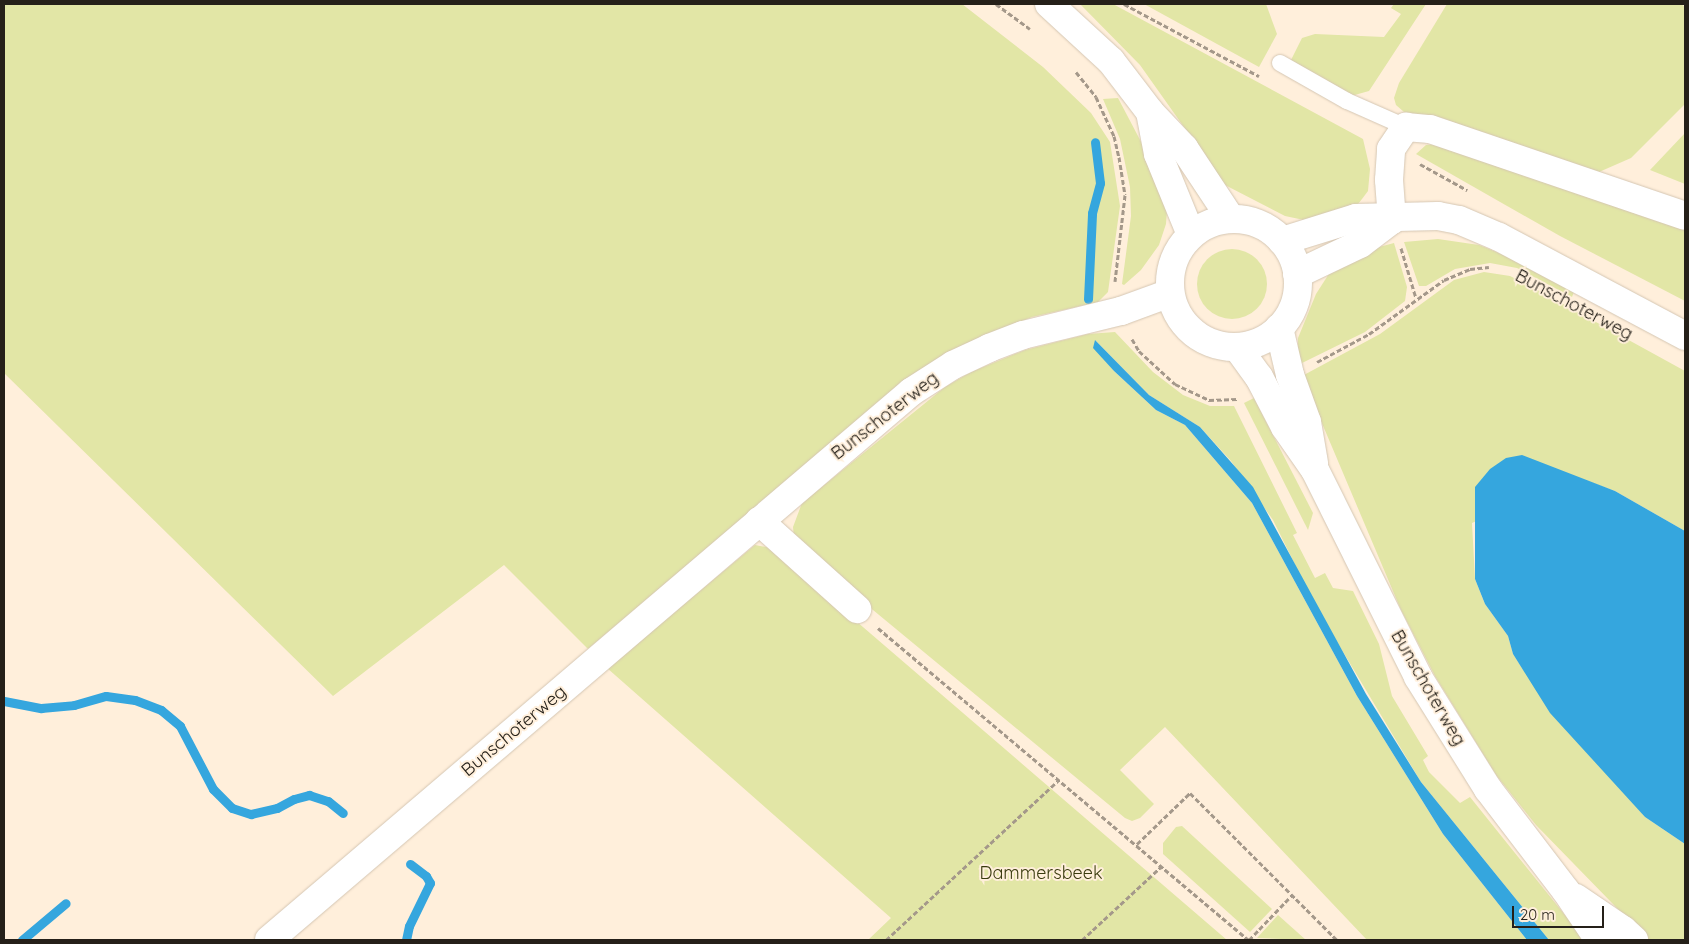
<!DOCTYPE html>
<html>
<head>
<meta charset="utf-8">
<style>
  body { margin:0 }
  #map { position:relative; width:1689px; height:944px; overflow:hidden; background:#ffefdb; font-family:Quicksand,sans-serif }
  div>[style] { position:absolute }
  .green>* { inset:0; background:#e2e6a6 }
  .round { border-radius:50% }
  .water>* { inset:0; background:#35a6de }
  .stream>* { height:9px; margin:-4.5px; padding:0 4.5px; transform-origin:4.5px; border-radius:4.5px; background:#35a6de }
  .path>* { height:3px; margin-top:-1.5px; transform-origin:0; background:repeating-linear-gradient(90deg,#a4988a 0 5px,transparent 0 7.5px) }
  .roads { filter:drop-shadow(0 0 1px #d5c6b3) drop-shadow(0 0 1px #d5c6b3) }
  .lane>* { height:16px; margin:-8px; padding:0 8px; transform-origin:8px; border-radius:8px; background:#fff }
  .street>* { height:28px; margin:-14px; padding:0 14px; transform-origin:14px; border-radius:14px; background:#fff }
  .secondary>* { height:28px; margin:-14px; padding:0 14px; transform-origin:14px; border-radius:14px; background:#fff }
  .secondary>.ring { margin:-14px; padding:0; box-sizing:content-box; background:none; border:28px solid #fff; border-radius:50% }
  span { translate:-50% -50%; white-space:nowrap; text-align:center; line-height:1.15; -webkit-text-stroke:4px #ffefdb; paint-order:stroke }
  .street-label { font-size:18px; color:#252019 }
  .park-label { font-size:18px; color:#3a3b0e }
  .frame { position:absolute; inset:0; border:5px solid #252019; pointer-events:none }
  .scale { position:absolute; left:1512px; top:906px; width:92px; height:22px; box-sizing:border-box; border:2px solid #252019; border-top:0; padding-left:6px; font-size:15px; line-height:18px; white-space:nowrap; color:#252019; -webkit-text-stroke:4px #ffefdb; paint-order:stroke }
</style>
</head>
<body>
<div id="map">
  <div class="green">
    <div style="clip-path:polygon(4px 4px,962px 4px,1043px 67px,1091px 113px,1110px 142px,1120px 206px,1108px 292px,1098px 302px,1032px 317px,970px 342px,904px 381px,588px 649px,504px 565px,333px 696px,4px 373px)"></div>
    <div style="clip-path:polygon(1080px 4px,1113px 4px,1363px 139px,1370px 169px,1368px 191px,1362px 199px,1358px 204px,1304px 220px,1285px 216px,1225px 185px,1140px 65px)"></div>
    <div style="clip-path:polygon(1144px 4px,1266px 4px,1277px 34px,1259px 67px)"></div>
    <div style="clip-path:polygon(1394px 4px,1426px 4px,1369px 91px,1351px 96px,1291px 60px,1302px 38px,1315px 34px,1384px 37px,1401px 14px,1391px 8px)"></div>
    <div style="clip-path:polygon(1447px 4px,1681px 4px,1685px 7px,1685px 104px,1631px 158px,1599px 172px,1584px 172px,1404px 112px,1396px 105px,1394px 98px,1399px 83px)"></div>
    <div style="clip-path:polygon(1118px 98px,1148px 155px,1167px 210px,1166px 224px,1159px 245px,1141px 270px,1124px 285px,1122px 284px,1131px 216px,1130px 187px,1120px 139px,1103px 99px)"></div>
    <div style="clip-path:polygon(1685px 133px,1685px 184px,1650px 170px)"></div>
    <div style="clip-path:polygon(1435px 144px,1685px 227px,1685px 301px,1560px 236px,1416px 154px,1426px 145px)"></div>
    <div style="clip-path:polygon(1438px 239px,1479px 245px,1504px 255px,1574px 292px,1572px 297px,1517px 268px,1490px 263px,1455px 269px,1426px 286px,1419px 286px,1404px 242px)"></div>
    <div style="clip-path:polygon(1394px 243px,1407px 287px,1405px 301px,1365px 332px,1298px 365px,1298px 338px,1316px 294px,1332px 269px,1372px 249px)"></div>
    <div class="round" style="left:1197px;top:249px;width:70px;height:70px"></div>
    <div style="clip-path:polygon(1484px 272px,1510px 276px,1534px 288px,1685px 371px,1685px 531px,1615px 491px,1576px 477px,1472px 523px,1475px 579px,1485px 604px,1508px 636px,1513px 654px,1522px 668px,1645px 817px,1685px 844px,1685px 940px,1648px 940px,1536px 825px,1496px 775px,1435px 676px,1401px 610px,1302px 376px,1380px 334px,1454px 280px)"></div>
    <div style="clip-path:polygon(1115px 332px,1153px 372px,1183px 395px,1210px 406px,1234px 406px,1297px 533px,1293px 535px,1315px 578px,1325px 573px,1333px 588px,1353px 591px,1379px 644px,1392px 696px,1428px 756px,1423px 760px,1429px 772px,1460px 803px,1470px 797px,1585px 940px,1549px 940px,1421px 782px,1315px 605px,1273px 520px,1231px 461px,1200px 427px,1149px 395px,1095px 340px,1114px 371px,1156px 410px,1185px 425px,1252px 503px,1357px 696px,1443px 834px,1527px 940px,1367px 940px,1165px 727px,1120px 770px,1154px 804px,1140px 818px,1132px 821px,1125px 818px,804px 553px,794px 537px,793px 527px,802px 503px,945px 387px,971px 372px,1025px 350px,1088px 334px)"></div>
    <div style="clip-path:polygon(1254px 398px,1313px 513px,1308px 530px,1244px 403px)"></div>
    <div style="clip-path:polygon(755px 545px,771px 548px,1227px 940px,868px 940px,891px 918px,607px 668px)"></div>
    <div style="clip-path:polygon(1182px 826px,1272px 909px,1250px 932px,1163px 854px,1163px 843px,1176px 827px)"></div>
    <div style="clip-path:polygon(1278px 915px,1306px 940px,1257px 938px)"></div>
  </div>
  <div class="water">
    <div style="clip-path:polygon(1095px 340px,1149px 395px,1200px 427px,1253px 487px,1366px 694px,1421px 782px,1549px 940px,1527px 940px,1443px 834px,1357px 696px,1252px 503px,1185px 425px,1156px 410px,1114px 371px,1093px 348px)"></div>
    <div style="clip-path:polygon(1522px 455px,1615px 491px,1685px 531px,1685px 844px,1645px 817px,1550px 713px,1513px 654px,1508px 636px,1485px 604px,1475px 579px,1475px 487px,1490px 469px,1506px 458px)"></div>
  </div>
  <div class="stream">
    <div style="left:1088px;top:299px;width:86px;rotate:-87.3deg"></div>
    <div style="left:1092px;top:213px;width:31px;rotate:-75deg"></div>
    <div style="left:1100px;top:183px;width:41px;rotate:-97deg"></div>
    <div style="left:4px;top:701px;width:38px;rotate:11deg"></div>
    <div style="left:41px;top:708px;width:33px;rotate:-5deg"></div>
    <div style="left:74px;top:705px;width:33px;rotate:-16deg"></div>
    <div style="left:106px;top:696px;width:29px;rotate:8deg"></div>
    <div style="left:135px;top:700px;width:28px;rotate:21deg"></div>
    <div style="left:161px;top:710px;width:25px;rotate:40deg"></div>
    <div style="left:180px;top:726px;width:71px;rotate:62.4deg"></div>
    <div style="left:213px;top:789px;width:27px;rotate:45deg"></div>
    <div style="left:232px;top:808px;width:20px;rotate:18deg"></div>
    <div style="left:251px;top:814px;width:27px;rotate:-13deg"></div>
    <div style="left:277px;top:808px;width:19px;rotate:-28deg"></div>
    <div style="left:294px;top:799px;width:16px;rotate:-15deg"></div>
    <div style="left:309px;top:795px;width:20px;rotate:18deg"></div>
    <div style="left:328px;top:801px;width:19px;rotate:39deg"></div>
    <div style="left:22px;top:940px;width:57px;rotate:-40.1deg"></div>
    <div style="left:406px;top:940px;width:14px;rotate:-78deg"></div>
    <div style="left:409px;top:926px;width:48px;rotate:-64deg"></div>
    <div style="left:430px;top:883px;width:8px;rotate:-120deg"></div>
    <div style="left:426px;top:876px;width:20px;rotate:-143deg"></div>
  </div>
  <div class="path">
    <div style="left:996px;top:4px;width:42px;rotate:36.3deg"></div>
    <div style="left:1124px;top:4px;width:153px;rotate:28.1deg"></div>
    <div style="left:1076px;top:72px;width:32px;rotate:51deg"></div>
    <div style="left:1096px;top:97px;width:43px;rotate:65.2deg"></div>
    <div style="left:1114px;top:136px;width:22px;rotate:77deg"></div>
    <div style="left:1119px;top:157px;width:38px;rotate:81deg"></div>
    <div style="left:1125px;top:195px;width:87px;rotate:96.6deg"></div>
    <div style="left:1420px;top:164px;width:54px;rotate:29deg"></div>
    <div style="left:1401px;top:248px;width:52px;rotate:73.3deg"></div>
    <div style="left:1132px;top:339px;width:14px;rotate:60deg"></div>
    <div style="left:1139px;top:351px;width:49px;rotate:42.5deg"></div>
    <div style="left:1175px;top:384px;width:38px;rotate:25deg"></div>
    <div style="left:1209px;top:400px;width:28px;rotate:-2deg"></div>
    <div style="left:1317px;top:362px;width:59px;rotate:-28.3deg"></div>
    <div style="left:1369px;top:334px;width:92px;rotate:-35.8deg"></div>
    <div style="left:1444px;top:280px;width:28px;rotate:-23deg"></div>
    <div style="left:1470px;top:269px;width:19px;rotate:-6deg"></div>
    <div style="left:878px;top:628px;width:484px;rotate:40.1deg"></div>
    <div style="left:1137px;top:844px;width:74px;rotate:-43.9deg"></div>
    <div style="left:1190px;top:793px;width:208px;rotate:45deg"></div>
    <div style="left:886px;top:940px;width:234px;rotate:-42.8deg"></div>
    <div style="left:1082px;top:940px;width:109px;rotate:-42.8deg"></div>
    <div style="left:1249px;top:940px;width:62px;rotate:-46.3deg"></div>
  </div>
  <div class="roads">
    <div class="lane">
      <div style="left:1280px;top:63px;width:77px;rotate:29.6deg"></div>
      <div style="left:1347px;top:101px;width:64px;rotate:23.8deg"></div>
    </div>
    <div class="street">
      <div style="left:1392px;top:220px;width:40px;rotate:-94.3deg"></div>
      <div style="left:1389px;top:180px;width:31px;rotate:-86deg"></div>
      <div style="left:1391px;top:149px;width:27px;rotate:-56deg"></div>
      <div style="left:1406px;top:127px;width:24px;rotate:5deg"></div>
      <div style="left:1430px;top:129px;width:269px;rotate:18.8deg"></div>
      <div style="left:759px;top:521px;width:132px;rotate:41.9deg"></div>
      <div style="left:269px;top:940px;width:844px;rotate:-40.48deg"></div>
      <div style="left:911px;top:392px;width:50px;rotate:-32.7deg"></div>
      <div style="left:953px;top:365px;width:40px;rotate:-25deg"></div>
      <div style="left:989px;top:348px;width:36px;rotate:-21deg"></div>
      <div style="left:1023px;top:335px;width:101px;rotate:-13.8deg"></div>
      <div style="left:1121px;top:311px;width:52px;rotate:-20.2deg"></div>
    </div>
    <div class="secondary">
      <div style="left:1049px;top:4px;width:84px;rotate:42.6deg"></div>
      <div style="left:1111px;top:61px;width:64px;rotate:52.6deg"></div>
      <div style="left:1150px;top:112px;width:50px;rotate:46.6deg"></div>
      <div style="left:1184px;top:148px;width:85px;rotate:56.5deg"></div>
      <div style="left:1150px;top:112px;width:43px;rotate:79.2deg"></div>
      <div style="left:1158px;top:154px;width:87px;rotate:67.8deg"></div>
      <div class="ring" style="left:1170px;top:219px;width:100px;height:100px"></div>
      <div style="left:1282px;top:241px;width:77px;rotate:-17.3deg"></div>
      <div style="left:1356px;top:218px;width:82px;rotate:-1.4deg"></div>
      <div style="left:1438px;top:216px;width:21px;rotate:11deg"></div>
      <div style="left:1459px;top:220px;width:43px;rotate:23deg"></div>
      <div style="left:1499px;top:237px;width:211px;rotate:28deg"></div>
      <div style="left:1297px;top:274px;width:70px;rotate:-25.5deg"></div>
      <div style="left:1360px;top:244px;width:40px;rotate:-37deg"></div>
      <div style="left:1279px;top:328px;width:48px;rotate:76.8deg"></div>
      <div style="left:1290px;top:375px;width:50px;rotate:70.1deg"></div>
      <div style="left:1307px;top:422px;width:42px;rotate:80.3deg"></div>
      <div style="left:1237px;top:347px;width:37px;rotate:54deg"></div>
      <div style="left:1259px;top:377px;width:56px;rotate:62.5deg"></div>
      <div style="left:1285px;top:427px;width:52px;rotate:55.1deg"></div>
      <div style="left:1315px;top:470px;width:231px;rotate:63.5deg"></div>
      <div style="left:1418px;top:677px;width:132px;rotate:58deg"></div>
      <div style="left:1488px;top:789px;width:128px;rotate:52.6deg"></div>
      <div style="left:1566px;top:891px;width:59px;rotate:56deg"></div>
      <div style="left:1576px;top:898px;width:57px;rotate:34.2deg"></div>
      <div style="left:1623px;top:930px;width:15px;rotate:42deg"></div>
    </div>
  </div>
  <div class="street-label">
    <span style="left:1574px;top:305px;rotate:28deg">Bunschoterweg</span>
    <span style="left:885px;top:416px;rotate:-38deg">Bunschoterweg</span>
    <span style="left:1428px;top:688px;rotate:60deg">Bunschoterweg</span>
    <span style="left:514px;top:731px;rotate:-40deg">Bunschoterweg</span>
  </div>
  <div class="park-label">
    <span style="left:1041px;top:873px">Dammersbeek</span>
  </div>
  <div class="frame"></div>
  <div class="scale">20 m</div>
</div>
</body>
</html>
